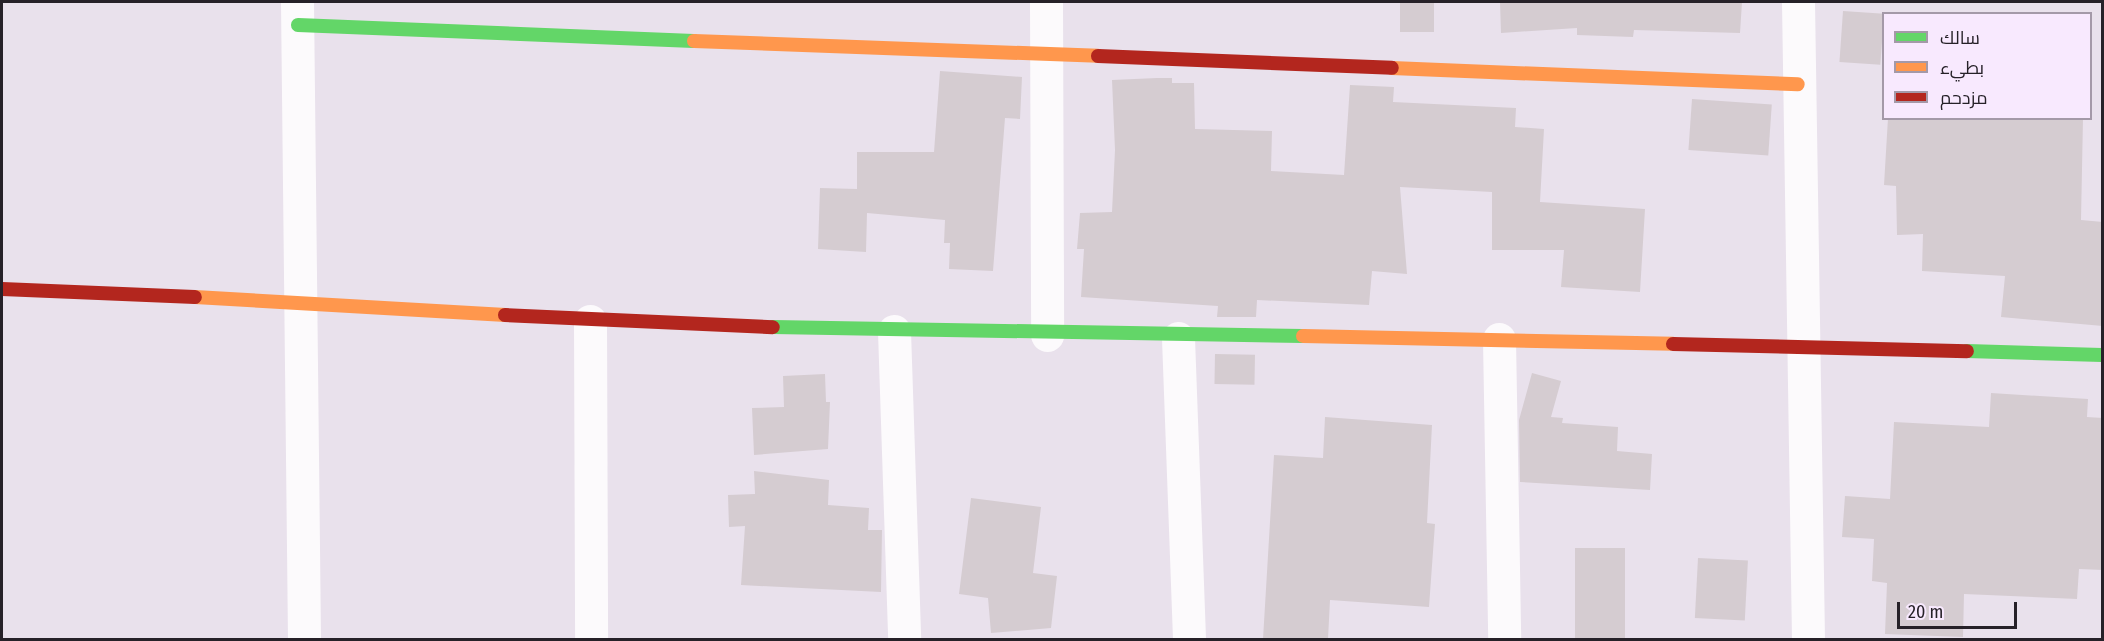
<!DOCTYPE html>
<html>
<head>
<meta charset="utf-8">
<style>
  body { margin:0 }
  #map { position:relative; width:2104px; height:641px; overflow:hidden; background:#e9e1ec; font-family:"Fira Sans Condensed",Cairo,sans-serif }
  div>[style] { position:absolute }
  .building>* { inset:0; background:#d5ccd1; transform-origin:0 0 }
  .street>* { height:33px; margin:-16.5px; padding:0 16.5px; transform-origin:16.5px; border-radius:16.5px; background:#fcfafc }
  .fast>* { height:14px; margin:-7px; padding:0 7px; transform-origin:7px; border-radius:7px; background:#63d668 }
  .slow>* { height:14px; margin:-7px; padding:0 7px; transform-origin:7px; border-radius:7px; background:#ff974d }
  .jam>* { height:14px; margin:-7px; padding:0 7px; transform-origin:7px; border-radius:7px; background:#b3261e }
  span { translate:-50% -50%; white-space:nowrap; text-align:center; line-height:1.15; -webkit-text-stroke:4.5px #f8e9fe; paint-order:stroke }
  .frame { position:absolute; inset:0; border:3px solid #262128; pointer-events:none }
  .legend { position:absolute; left:1882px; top:12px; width:210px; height:108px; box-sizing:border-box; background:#f8e9fe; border:2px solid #a499a8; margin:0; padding:8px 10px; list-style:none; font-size:18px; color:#262128 }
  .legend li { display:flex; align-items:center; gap:12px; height:30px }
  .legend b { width:30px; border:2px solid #a499a8 }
  .scale { position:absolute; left:1897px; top:602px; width:120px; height:27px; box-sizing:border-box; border:3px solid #262128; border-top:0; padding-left:8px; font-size:18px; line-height:21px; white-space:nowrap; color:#262128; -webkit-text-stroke:4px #f8e9fe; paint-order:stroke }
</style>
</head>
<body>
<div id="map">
  <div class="building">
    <div style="left:1400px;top:2px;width:34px;height:30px"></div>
    <div style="clip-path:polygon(1500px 2px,1742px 2px,1740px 33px,1634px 30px,1633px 37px,1577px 35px,1577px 28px,1501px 33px)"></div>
    <div style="left:1843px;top:11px;width:41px;height:51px;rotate:4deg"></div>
    <div style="clip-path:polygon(940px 71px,1022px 77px,1020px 119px,1005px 118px,993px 271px,949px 269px,950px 243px,944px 243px,945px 220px,867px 213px,866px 252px,818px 249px,820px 188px,857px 189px,857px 152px,934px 152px)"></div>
    <div style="clip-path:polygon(1157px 78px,1172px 78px,1172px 83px,1194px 83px,1195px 129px,1272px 131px,1271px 171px,1344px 175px,1350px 85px,1394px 87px,1393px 102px,1516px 108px,1515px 127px,1544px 129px,1540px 202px,1645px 209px,1640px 292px,1561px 287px,1564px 250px,1492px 250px,1492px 192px,1400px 187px,1407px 274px,1372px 271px,1369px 305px,1257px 300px,1256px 317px,1217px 317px,1218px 306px,1081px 297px,1084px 249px,1077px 249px,1080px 213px,1112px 212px,1115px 150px,1112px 80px)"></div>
    <div style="left:1692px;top:99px;width:80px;height:51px;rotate:4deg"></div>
    <div style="clip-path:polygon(1888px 118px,2083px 118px,2081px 220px,2103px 222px,2103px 326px,2001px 317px,2005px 276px,1922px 271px,1923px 234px,1897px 235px,1896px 186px,1884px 185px)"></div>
    <div style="left:1215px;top:354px;width:40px;height:30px;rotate:1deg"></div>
    <div style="clip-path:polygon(1532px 373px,1561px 381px,1551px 417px,1563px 418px,1562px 423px,1618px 427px,1617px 451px,1652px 454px,1650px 490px,1520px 482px,1519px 420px)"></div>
    <div style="clip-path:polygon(825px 374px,826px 402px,830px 402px,828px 449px,754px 455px,752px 408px,784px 407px,783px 376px)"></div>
    <div style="clip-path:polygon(1991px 393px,2088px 399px,2087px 417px,2103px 418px,2103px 570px,2079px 569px,2077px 599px,1964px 594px,1963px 637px,1885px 634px,1887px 583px,1872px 581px,1874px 539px,1842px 537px,1845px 496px,1890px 499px,1894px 422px,1989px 427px)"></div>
    <div style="clip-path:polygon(1325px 417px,1432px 425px,1427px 523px,1435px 524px,1429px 607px,1330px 600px,1328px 639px,1263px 639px,1274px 455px,1323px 458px)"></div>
    <div style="clip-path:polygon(754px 471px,829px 480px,828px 505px,869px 508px,868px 530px,882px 530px,881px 592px,741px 585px,745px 526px,729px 527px,728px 495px,755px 494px)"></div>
    <div style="clip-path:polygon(971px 498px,1041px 507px,1033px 573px,1057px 576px,1051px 628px,991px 633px,988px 598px,959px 594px)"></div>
    <div style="left:1625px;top:548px;width:91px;height:50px;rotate:90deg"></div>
    <div style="left:1698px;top:558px;width:50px;height:60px;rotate:3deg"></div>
  </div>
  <div class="street">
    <div style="left:297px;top:2px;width:638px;rotate:89.37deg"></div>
    <div style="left:1046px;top:2px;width:333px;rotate:89.8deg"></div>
    <div style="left:1798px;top:2px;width:638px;rotate:89.1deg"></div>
    <div style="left:590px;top:321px;width:319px;rotate:89.8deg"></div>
    <div style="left:894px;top:331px;width:309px;rotate:88.1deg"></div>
    <div style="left:1178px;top:338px;width:302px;rotate:87.9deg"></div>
    <div style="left:1499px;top:339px;width:301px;rotate:89deg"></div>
  </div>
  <div class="fast">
    <div style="left:298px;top:25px;width:396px;rotate:2.3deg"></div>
    <div style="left:773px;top:327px;width:530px;rotate:0.97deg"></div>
    <div style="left:1967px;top:351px;width:135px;rotate:1.7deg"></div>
  </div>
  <div class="slow">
    <div style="left:694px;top:41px;width:404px;rotate:2.1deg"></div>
    <div style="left:1392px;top:68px;width:406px;rotate:2.3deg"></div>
    <div style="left:195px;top:297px;width:311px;rotate:3.3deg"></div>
    <div style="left:1303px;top:336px;width:370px;rotate:1.2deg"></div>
  </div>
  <div class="jam">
    <div style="left:1098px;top:56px;width:294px;rotate:2.3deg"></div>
    <div style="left:2px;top:289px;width:193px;rotate:2.4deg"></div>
    <div style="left:505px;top:315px;width:268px;rotate:2.6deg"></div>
    <div style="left:1673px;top:344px;width:294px;rotate:1.4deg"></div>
  </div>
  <div class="frame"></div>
  <ul class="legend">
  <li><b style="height:8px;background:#63d668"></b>سالك</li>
  <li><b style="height:8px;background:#ff974d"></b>بطيء</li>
  <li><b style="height:8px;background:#b3261e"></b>مزدحم</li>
  </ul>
  <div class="scale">20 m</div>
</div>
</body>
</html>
